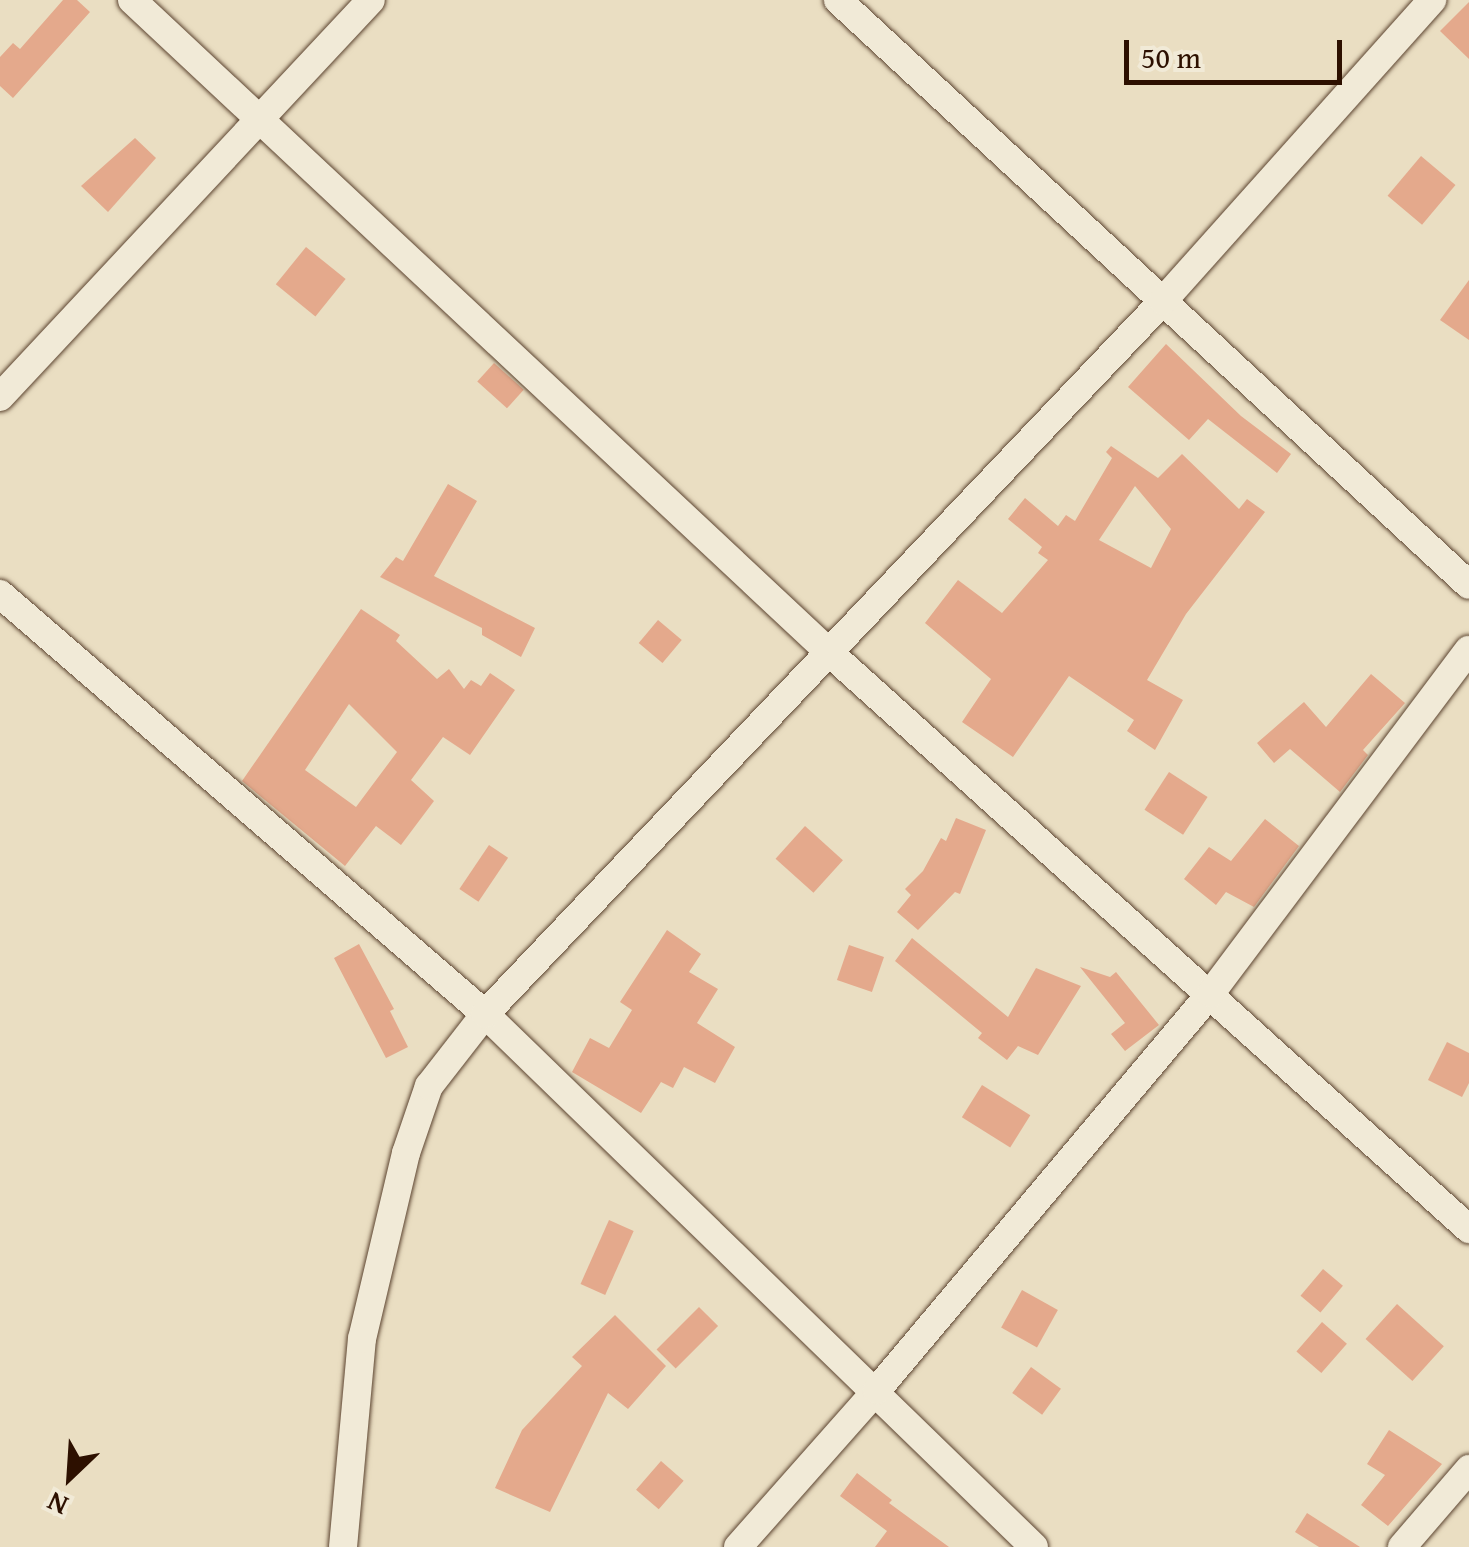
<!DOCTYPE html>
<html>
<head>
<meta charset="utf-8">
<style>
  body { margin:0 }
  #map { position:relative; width:1469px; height:1547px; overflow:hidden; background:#eadec2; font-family:"Gentium Book Plus",serif }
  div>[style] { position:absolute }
  .building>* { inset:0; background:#e4a98c; transform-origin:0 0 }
  .roads { filter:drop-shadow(0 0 2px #5c4430) drop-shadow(0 0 2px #5c4430) }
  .street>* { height:28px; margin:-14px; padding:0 14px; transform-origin:14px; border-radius:14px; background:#f1ead7 }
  span { translate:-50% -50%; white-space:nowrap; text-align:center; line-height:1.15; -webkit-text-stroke:9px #f1ead7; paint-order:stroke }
  .north { position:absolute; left:20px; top:1427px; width:100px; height:100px; -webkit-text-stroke:8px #f1ead7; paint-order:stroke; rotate:205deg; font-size:28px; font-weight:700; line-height:40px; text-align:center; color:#2d1000 }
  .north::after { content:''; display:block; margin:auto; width:35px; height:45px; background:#2d1000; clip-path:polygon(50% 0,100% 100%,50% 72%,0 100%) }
  .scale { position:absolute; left:1124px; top:40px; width:218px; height:45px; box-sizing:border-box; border:5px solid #2d1000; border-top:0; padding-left:12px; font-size:30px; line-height:35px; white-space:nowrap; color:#2d1000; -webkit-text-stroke:8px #f1ead7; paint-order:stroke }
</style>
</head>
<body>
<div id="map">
  <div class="building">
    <div style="clip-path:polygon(63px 0,77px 0,90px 12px,13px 98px,0 86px,0 57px,13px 43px,20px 49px)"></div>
    <div style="clip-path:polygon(1469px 2px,1469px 59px,1440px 31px)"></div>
    <div style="clip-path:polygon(135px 138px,156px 158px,108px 212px,81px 186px)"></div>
    <div style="left:1421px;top:156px;width:45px;height:52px;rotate:40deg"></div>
    <div style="left:306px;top:247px;width:51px;height:48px;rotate:39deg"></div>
    <div style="clip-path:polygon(1469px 280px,1469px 340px,1440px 320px)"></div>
    <div style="clip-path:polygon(1166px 344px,1241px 416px,1291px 454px,1277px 473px,1208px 419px,1189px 440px,1128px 387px)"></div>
    <div style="left:494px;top:363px;width:40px;height:25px;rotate:42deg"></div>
    <div style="clip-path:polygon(evenodd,1111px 446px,1158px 478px,1182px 454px,1239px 509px,1247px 499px,1265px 512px,1186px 614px,1147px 680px,1183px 700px,1155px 750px,1127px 731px,1134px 720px,1069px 676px,1013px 757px,962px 722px,991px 679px,925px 623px,958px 580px,1002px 613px,1048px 560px,1038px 553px,1042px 547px,1008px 519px,1025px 498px,1058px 526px,1066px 515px,1075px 521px,1112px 458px,1106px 452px,1111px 446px,1135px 486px,1171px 529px,1151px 568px,1099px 540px,1135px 486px)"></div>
    <div style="clip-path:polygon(448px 484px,477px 501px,434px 576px,535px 628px,521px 657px,482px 635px,482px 628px,380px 577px,396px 557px,403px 561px)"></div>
    <div style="clip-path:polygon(evenodd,361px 609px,400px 635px,396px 641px,437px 679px,449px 669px,464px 689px,471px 680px,481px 686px,490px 673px,515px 690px,470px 755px,443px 737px,411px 780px,434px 801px,401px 845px,376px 826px,345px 866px,242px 781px,361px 609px,349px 704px,397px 752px,356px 807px,305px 770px,349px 704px)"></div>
    <div style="left:658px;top:620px;width:31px;height:30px;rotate:40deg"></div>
    <div style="clip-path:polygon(1371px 674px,1405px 703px,1363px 750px,1368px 755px,1340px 792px,1290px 749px,1274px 763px,1257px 743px,1304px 702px,1326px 727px)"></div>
    <div style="left:1169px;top:772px;width:46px;height:45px;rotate:33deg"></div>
    <div style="clip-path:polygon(956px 818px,986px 830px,960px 894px,955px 892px,918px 930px,897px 912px,911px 895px,905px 889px,923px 871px,941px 838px,946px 841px)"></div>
    <div style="clip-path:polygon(1265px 819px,1299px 846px,1254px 907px,1226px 892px,1216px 905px,1184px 879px,1209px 847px,1231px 861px)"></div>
    <div style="left:805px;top:826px;width:51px;height:44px;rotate:42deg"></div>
    <div style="left:489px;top:845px;width:23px;height:53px;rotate:34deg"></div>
    <div style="clip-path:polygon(667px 930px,701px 954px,689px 972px,718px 989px,697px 1023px,735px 1047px,715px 1083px,684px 1067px,673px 1088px,661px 1082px,641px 1113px,572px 1072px,590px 1038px,609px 1048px,632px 1010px,620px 1002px)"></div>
    <div style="clip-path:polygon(912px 938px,1008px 1017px,1036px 968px,1081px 986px,1038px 1055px,1018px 1046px,1007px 1060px,978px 1038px,982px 1033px,895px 961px)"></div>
    <div style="clip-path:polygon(359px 944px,394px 1009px,390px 1011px,408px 1047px,386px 1058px,334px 958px)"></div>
    <div style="left:849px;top:945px;width:37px;height:37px;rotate:19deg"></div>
    <div style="clip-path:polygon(1080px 967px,1110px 977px,1116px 972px,1159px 1025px,1125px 1051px,1111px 1034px,1125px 1023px)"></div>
    <div style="clip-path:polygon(1447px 1042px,1469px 1053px,1469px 1083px,1462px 1097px,1428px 1080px)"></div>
    <div style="left:982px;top:1085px;width:57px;height:38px;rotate:32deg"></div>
    <div style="left:609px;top:1220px;width:27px;height:70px;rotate:24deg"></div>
    <div style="left:1323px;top:1269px;width:26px;height:35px;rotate:40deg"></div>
    <div style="left:1022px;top:1290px;width:41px;height:43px;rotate:29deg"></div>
    <div style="left:1397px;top:1304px;width:63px;height:47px;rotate:42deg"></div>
    <div style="left:699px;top:1307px;width:27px;height:60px;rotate:45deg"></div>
    <div style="clip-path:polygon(615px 1315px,666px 1366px,628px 1409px,608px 1393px,550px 1512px,495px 1488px,522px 1430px,582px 1366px,572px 1357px)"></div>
    <div style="left:1322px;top:1322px;width:33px;height:39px;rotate:41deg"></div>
    <div style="left:1031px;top:1367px;width:37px;height:32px;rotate:36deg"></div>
    <div style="clip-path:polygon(1389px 1430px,1442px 1464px,1388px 1526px,1361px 1505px,1385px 1475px,1367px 1464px)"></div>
    <div style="left:661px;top:1461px;width:30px;height:38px;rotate:41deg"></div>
    <div style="clip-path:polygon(857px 1473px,892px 1500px,889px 1503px,949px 1547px,875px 1547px,887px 1531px,840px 1496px)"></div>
    <div style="clip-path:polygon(1307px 1513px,1360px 1547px,1319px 1547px,1295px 1532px)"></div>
  </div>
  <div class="roads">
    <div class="street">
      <div style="left:132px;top:0;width:957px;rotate:43.1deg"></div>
      <div style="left:831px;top:654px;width:859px;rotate:42.03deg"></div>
      <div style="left:838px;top:0;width:860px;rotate:42.83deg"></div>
      <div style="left:0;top:397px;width:543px;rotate:-46.94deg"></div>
      <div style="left:0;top:594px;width:642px;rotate:40.89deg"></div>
      <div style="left:485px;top:1014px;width:765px;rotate:44.15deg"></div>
      <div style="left:343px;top:1547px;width:209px;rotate:-84.8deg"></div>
      <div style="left:362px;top:1339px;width:191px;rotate:-76.7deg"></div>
      <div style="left:406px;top:1153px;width:71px;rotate:-71.1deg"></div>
      <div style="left:429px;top:1086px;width:91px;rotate:-52.1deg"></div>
      <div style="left:485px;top:1014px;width:984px;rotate:-46.44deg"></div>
      <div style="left:1163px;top:301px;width:404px;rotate:-48.2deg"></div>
      <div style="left:738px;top:1547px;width:210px;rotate:-48.5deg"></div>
      <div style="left:877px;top:1390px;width:519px;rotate:-49.93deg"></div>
      <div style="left:1211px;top:993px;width:429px;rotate:-53.1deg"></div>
      <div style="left:1402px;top:1547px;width:103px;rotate:-49.3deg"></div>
    </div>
  </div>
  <div class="north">N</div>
  <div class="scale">50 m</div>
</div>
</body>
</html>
